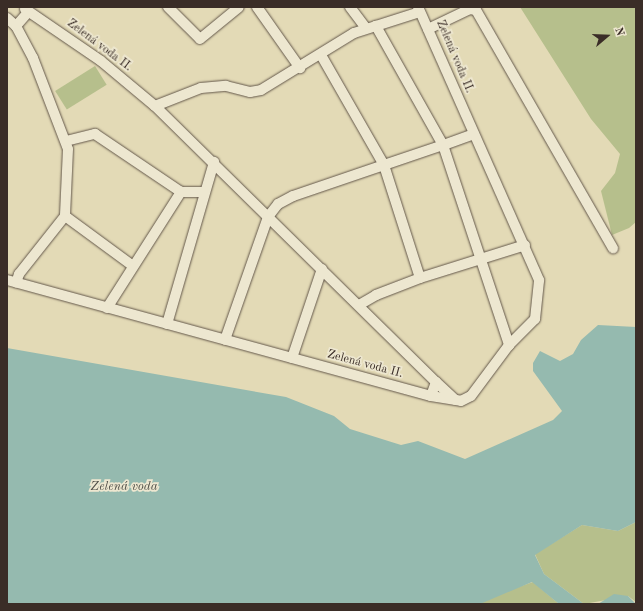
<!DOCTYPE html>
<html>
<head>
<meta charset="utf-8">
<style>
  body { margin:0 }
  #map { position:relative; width:643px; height:611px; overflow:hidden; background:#e3dab6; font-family:"Old Standard TT",serif }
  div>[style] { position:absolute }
  .green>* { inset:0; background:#b6bf8c; transform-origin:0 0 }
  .water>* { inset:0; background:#95baaf }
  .roads { filter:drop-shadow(0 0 1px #64584b) drop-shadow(0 0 1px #64584b) }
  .minor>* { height:10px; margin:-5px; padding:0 5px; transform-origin:5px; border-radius:5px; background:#ede7d0 }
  span { translate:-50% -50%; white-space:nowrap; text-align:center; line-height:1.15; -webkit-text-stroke:3.5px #ede7d0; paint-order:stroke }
  .street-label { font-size:12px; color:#3a2d27 }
  .water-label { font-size:13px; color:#515049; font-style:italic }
  .frame { position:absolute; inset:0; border:8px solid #3a2d27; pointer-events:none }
  .north { position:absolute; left:587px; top:16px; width:40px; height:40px; -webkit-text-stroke:3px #ede7d0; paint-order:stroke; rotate:71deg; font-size:11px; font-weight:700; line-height:16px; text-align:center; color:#3a2d27 }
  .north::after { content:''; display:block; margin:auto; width:14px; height:18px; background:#3a2d27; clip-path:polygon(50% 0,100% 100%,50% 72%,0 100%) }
</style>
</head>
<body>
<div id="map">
  <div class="green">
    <div style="clip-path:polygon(520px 7px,636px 7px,636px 222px,629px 228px,612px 235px,601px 191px,615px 173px,620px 154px,591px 119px)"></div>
    <div style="left:95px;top:66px;width:22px;height:47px;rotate:58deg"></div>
    <div style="clip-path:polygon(636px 522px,636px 602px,628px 596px,584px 604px,544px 574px,535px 554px,582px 525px,618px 531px)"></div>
    <div style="clip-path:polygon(533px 582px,559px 604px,480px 604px,485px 599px)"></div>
  </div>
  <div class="water">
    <div style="clip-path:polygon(598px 325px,636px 327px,636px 522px,618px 531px,582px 525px,535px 555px,544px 574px,584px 604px,559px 604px,532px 582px,480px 604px,7px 604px,7px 348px,286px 397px,334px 416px,350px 429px,401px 445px,418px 441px,465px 459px,553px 420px,562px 411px,533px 371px,533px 363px,540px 351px,560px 361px,573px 354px,581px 340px)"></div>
    <div style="clip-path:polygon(614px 594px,628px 596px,636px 604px,598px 604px)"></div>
  </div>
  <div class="roads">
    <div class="minor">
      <div style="left:168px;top:7px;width:45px;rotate:45deg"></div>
      <div style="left:200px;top:39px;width:50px;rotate:-39.4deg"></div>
      <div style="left:257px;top:7px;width:75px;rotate:54.8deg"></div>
      <div style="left:350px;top:7px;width:26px;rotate:53deg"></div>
      <div style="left:25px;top:9px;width:92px;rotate:34.4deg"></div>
      <div style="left:101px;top:61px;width:70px;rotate:39.8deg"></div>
      <div style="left:155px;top:106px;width:158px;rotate:44.5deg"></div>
      <div style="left:268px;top:217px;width:130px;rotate:109.3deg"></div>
      <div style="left:7px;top:18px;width:12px;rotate:42deg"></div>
      <div style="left:16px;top:26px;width:36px;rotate:62deg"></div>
      <div style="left:33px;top:58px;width:97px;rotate:69deg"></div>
      <div style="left:68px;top:149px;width:67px;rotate:92.6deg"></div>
      <div style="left:65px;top:216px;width:74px;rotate:128.4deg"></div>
      <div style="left:19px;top:274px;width:9px;rotate:108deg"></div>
      <div style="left:16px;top:26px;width:18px;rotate:-49deg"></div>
      <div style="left:428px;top:29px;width:47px;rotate:-25.5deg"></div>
      <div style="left:470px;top:9px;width:6px;rotate:9deg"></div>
      <div style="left:476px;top:10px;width:275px;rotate:60.1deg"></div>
      <div style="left:321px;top:55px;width:127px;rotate:60.2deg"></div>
      <div style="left:384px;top:165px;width:62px;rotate:-18.7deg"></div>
      <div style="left:443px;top:145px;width:137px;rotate:-119.4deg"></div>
      <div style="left:155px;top:106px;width:49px;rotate:-21.4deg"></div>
      <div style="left:201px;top:88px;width:25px;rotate:-5deg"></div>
      <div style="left:226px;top:86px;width:25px;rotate:14deg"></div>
      <div style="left:250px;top:92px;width:11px;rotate:-10deg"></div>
      <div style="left:261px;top:90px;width:109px;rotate:-31.5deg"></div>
      <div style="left:354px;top:33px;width:69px;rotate:-17.7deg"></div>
      <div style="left:474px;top:134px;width:33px;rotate:160deg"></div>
      <div style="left:443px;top:145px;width:211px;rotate:71.7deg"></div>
      <div style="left:66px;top:141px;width:30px;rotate:-14deg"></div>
      <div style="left:95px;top:134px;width:104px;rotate:34deg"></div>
      <div style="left:65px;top:216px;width:84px;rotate:36.3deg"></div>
      <div style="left:420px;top:278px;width:110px;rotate:-17.4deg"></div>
      <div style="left:7px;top:280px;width:440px;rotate:15.3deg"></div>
      <div style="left:431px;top:396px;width:30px;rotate:9deg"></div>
      <div style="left:461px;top:401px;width:11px;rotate:-27deg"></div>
      <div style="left:471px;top:396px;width:64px;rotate:-53.3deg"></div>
      <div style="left:509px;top:345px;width:37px;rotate:-45deg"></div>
      <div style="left:535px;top:319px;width:39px;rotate:-84deg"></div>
      <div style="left:539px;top:280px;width:299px;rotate:-113.9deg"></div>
      <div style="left:359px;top:305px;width:20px;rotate:-30deg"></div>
      <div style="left:376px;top:295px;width:47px;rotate:-21.1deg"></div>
      <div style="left:420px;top:278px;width:119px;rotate:-107.7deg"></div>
      <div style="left:384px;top:165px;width:96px;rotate:161.2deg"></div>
      <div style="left:293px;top:196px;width:17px;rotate:152deg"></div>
      <div style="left:278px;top:204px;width:16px;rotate:128deg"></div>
      <div style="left:268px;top:217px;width:235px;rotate:44.5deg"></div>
      <div style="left:436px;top:382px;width:15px;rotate:110deg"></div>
      <div style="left:107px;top:308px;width:138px;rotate:-57.5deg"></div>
      <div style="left:181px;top:192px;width:22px"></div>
      <div style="left:167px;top:324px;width:169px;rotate:-73.8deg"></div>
      <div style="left:292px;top:358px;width:94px;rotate:-71.4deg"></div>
      <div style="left:436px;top:382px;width:26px;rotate:43deg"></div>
    </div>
  </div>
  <div class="street-label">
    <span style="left:99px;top:46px;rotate:37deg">Zelená voda II.</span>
    <span style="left:454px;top:57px;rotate:67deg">Zelená voda II.</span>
    <span style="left:365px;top:365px;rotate:15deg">Zelená voda II.</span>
  </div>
  <div class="water-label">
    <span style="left:124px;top:487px">Zelená voda</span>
  </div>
  <div class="frame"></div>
  <div class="north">N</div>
</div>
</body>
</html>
